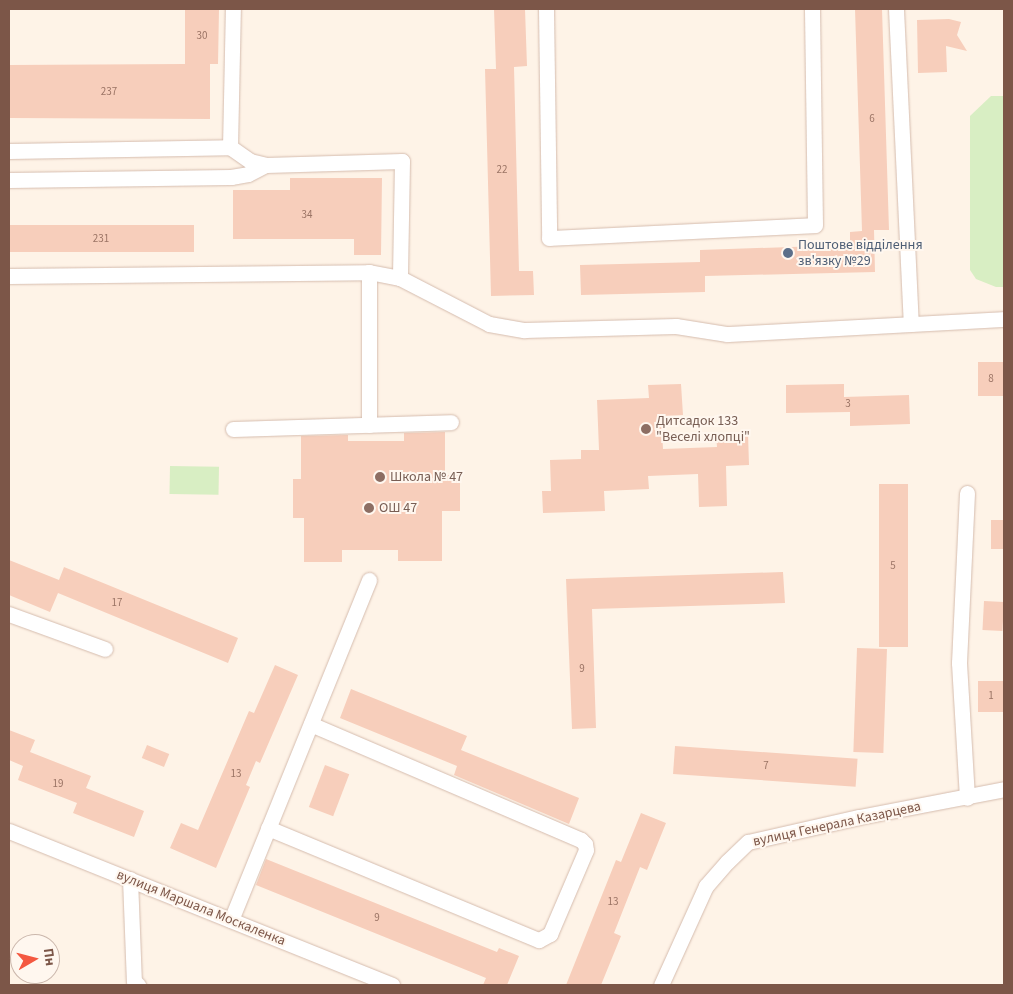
<!DOCTYPE html>
<html>
<head>
<meta charset="utf-8">
<style>
  body { margin:0 }
  #map { position:relative; width:1013px; height:994px; overflow:hidden; background:#fef3e7; font-family:"Source Sans 3",sans-serif }
  div>[style] { position:absolute }
  .green>* { inset:0; background:#d8eec3; transform-origin:0 0 }
  .building>* { inset:0; background:#f7cebb; transform-origin:0 0 }
  .roads { filter:drop-shadow(0 0 1px #d5bcae) drop-shadow(0 0 1px #d5bcae) }
  .minor>* { height:15px; margin:-7.5px; padding:0 7.5px; transform-origin:7.5px; border-radius:7.5px; background:#fff }
  .dots>* { width:14px; height:14px; translate:-50% -50%; box-sizing:border-box; border:2px solid #fff7ef; border-radius:50% }
  span { translate:-50% -50%; white-space:nowrap; text-align:center; line-height:1.15; -webkit-text-stroke:4px #fff7ef; paint-order:stroke }
  .number-label { font-size:11px; color:#9b7465 }
  .number-label span { -webkit-text-stroke-width:0 }
  .service-label { font-size:14px; color:#4e5e75 }
  .left { translate:0 -50%; text-align:left }
  .education-label { font-size:14px; color:#785e54 }
  .street-label { font-size:14px; color:#7c5648 }
  .frame { position:absolute; inset:0; border:10px solid #7c5648; pointer-events:none }
  .north { position:absolute; left:10px; top:934px; width:50px; height:50px; box-sizing:border-box; background:#fff7ef; border:1px solid #cbb7ac; border-radius:50%; rotate:82deg; font-size:14px; font-weight:700; line-height:20px; text-align:center; color:#7c5648 }
  .north::after { content:''; display:block; margin:auto; width:18px; height:22px; background:#f45840; clip-path:polygon(50% 0,100% 100%,50% 72%,0 100%) }
</style>
</head>
<body>
<div id="map">
  <div class="green">
    <div style="clip-path:polygon(991px 96px,1004px 96px,1004px 287px,996px 287px,976px 279px,970px 270px,970px 116px)"></div>
    <div style="left:170px;top:466px;width:49px;height:28px;rotate:1deg"></div>
  </div>
  <div class="building">
    <div style="clip-path:polygon(185px 9px,219px 9px,218px 64px,210px 64px,210px 119px,9px 118px,9px 65px,185px 64px)"></div>
    <div style="clip-path:polygon(494px 9px,525px 9px,527px 66px,514px 67px,519px 271px,533px 271px,534px 295px,491px 296px,485px 69px,496px 69px)"></div>
    <div style="clip-path:polygon(855px 9px,882px 9px,889px 230px,874px 230px,875px 272px,705px 276px,705px 292px,581px 295px,580px 265px,700px 262px,700px 250px,850px 245px,850px 232px,862px 231px)"></div>
    <div style="clip-path:polygon(949px 19px,961px 22px,957px 35px,967px 51px,946px 46px,947px 72px,918px 73px,917px 20px)"></div>
    <div style="clip-path:polygon(290px 178px,382px 178px,381px 255px,354px 255px,354px 239px,233px 239px,233px 190px,290px 190px)"></div>
    <div style="left:9px;top:225px;width:185px;height:27px"></div>
    <div style="left:978px;top:362px;width:26px;height:34px"></div>
    <div style="clip-path:polygon(681px 384px,683px 415px,661px 416px,663px 449px,717px 447px,716px 434px,748px 433px,749px 465px,726px 466px,727px 506px,699px 507px,698px 474px,648px 476px,649px 489px,604px 491px,605px 511px,543px 513px,542px 491px,551px 491px,550px 460px,581px 459px,581px 450px,599px 450px,597px 400px,649px 398px,648px 385px)"></div>
    <div style="clip-path:polygon(844px 384px,844px 397px,909px 395px,910px 424px,850px 426px,850px 412px,786px 413px,786px 385px)"></div>
    <div style="clip-path:polygon(445px 432px,445px 475px,460px 475px,460px 511px,442px 511px,442px 561px,398px 561px,398px 550px,342px 550px,342px 562px,304px 562px,304px 518px,293px 518px,293px 479px,301px 479px,301px 436px,348px 435px,348px 441px,404px 441px,404px 433px)"></div>
    <div style="left:879px;top:484px;width:29px;height:163px"></div>
    <div style="left:991px;top:520px;width:13px;height:29px"></div>
    <div style="clip-path:polygon(9px 560px,59px 580px,64px 567px,238px 638px,228px 663px,58px 593px,50px 612px,9px 595px)"></div>
    <div style="clip-path:polygon(783px 572px,785px 603px,592px 609px,596px 728px,572px 729px,566px 579px)"></div>
    <div style="left:984px;top:601px;width:20px;height:29px;rotate:3deg"></div>
    <div style="left:857px;top:648px;width:30px;height:104px;rotate:2deg"></div>
    <div style="clip-path:polygon(275px 665px,298px 675px,260px 763px,256px 761px,246px 785px,250px 787px,216px 868px,170px 848px,181px 823px,198px 830px,249px 711px,254px 713px)"></div>
    <div style="left:978px;top:681px;width:26px;height:31px"></div>
    <div style="clip-path:polygon(351px 689px,467px 736px,461px 750px,579px 798px,569px 824px,454px 775px,457px 766px,340px 718px)"></div>
    <div style="clip-path:polygon(9px 730px,35px 740px,30px 752px,91px 776px,86px 788px,144px 811px,134px 837px,73px 813px,77px 803px,18px 780px,23px 766px,9px 760px)"></div>
    <div style="left:147px;top:745px;width:24px;height:14px;rotate:22deg"></div>
    <div style="left:675px;top:746px;width:183px;height:28px;rotate:4deg"></div>
    <div style="left:325px;top:765px;width:26px;height:45px;rotate:21deg"></div>
    <div style="clip-path:polygon(641px 813px,666px 823px,647px 870px,640px 867px,614px 933px,621px 936px,601px 985px,566px 985px,616px 860px,621px 862px)"></div>
    <div style="clip-path:polygon(266px 859px,497px 952px,499px 948px,519px 956px,507px 985px,483px 985px,486px 978px,256px 885px)"></div>
  </div>
  <div class="roads">
    <div class="minor">
      <div style="left:546px;top:9px;width:229px;rotate:89.2deg"></div>
      <div style="left:549px;top:238px;width:266px;rotate:-2.8deg"></div>
      <div style="left:815px;top:225px;width:216px;rotate:-90.8deg"></div>
      <div style="left:896px;top:9px;width:315px;rotate:87.3deg"></div>
      <div style="left:230px;top:147px;width:138px;rotate:-88.8deg"></div>
      <div style="left:9px;top:151px;width:221px;rotate:-1deg"></div>
      <div style="left:230px;top:147px;width:24px;rotate:35deg"></div>
      <div style="left:250px;top:161px;width:16px;rotate:14deg"></div>
      <div style="left:266px;top:165px;width:136px;rotate:-1.7deg"></div>
      <div style="left:402px;top:161px;width:117px;rotate:91deg"></div>
      <div style="left:9px;top:180px;width:222px;rotate:-0.8deg"></div>
      <div style="left:231px;top:177px;width:17px;rotate:-10deg"></div>
      <div style="left:248px;top:174px;width:20px;rotate:-27deg"></div>
      <div style="left:369px;top:272px;width:153px;rotate:90deg"></div>
      <div style="left:9px;top:276px;width:360px;rotate:-0.6deg"></div>
      <div style="left:369px;top:272px;width:32px;rotate:11deg"></div>
      <div style="left:400px;top:278px;width:100px;rotate:27.3deg"></div>
      <div style="left:489px;top:324px;width:36px;rotate:10deg"></div>
      <div style="left:524px;top:330px;width:152px;rotate:-1.5deg"></div>
      <div style="left:676px;top:326px;width:52px;rotate:8.9deg"></div>
      <div style="left:727px;top:334px;width:277px;rotate:-3.1deg"></div>
      <div style="left:233px;top:429px;width:218px;rotate:-1.8deg"></div>
      <div style="left:967px;top:493px;width:170px;rotate:92.7deg"></div>
      <div style="left:959px;top:663px;width:135px;rotate:86.6deg"></div>
      <div style="left:9px;top:614px;width:102px;rotate:20deg"></div>
      <div style="left:268px;top:828px;width:293px;rotate:22.5deg"></div>
      <div style="left:539px;top:940px;width:13px;rotate:-29deg"></div>
      <div style="left:550px;top:934px;width:91px;rotate:-66.8deg"></div>
      <div style="left:586px;top:850px;width:6px;rotate:-99deg"></div>
      <div style="left:585px;top:844px;width:6px;rotate:-135deg"></div>
      <div style="left:581px;top:840px;width:294px;rotate:-156.8deg"></div>
      <div style="left:9px;top:831px;width:413px;rotate:21.9deg"></div>
      <div style="left:130px;top:879px;width:102px;rotate:87.8deg"></div>
      <div style="left:134px;top:981px;width:6px;rotate:45deg"></div>
      <div style="left:231px;top:920px;width:367px;rotate:-67.9deg"></div>
      <div style="left:661px;top:985px;width:109px;rotate:-65.6deg"></div>
      <div style="left:706px;top:886px;width:32px;rotate:-49deg"></div>
      <div style="left:727px;top:862px;width:29px;rotate:-44deg"></div>
      <div style="left:748px;top:842px;width:114px;rotate:-12.7deg"></div>
      <div style="left:859px;top:817px;width:148px;rotate:-10.9deg"></div>
    </div>
  </div>
  <div class="dots">
    <div style="left:788px;top:253px;background:#5c6f8a"></div>
    <div style="left:646px;top:429px;background:#8d6e63"></div>
    <div style="left:380px;top:477px;background:#8d6e63"></div>
    <div style="left:369px;top:508px;background:#8d6e63"></div>
  </div>
  <div class="number-label">
    <span style="left:202px;top:36px">30</span>
    <span style="left:109px;top:92px">237</span>
    <span style="left:872px;top:119px">6</span>
    <span style="left:502px;top:170px">22</span>
    <span style="left:307px;top:215px">34</span>
    <span style="left:101px;top:239px">231</span>
    <span style="left:991px;top:379px">8</span>
    <span style="left:848px;top:404px">3</span>
    <span style="left:893px;top:566px">5</span>
    <span style="left:117px;top:603px">17</span>
    <span style="left:582px;top:669px">9</span>
    <span style="left:991px;top:696px">1</span>
    <span style="left:766px;top:766px">7</span>
    <span style="left:236px;top:774px">13</span>
    <span style="left:58px;top:784px">19</span>
    <span style="left:613px;top:902px">13</span>
    <span style="left:377px;top:918px">9</span>
  </div>
  <div class="service-label">
    <span class="left" style="left:798px;top:253px">Поштове відділення<br>зв'язку №29</span>
  </div>
  <div class="education-label">
    <span class="left" style="left:656px;top:429px">Дитсадок 133<br>"Веселі хлопці"</span>
    <span class="left" style="left:390px;top:477px">Школа № 47</span>
    <span class="left" style="left:379px;top:508px">ОШ 47</span>
  </div>
  <div class="street-label">
    <span style="left:837px;top:824px;rotate:-12deg">вулиця Генерала Казарцева</span>
    <span style="left:201px;top:908px;rotate:22deg">вулиця Маршала Москаленка</span>
  </div>
  <div class="frame"></div>
  <div class="north">Пн</div>
</div>
</body>
</html>
